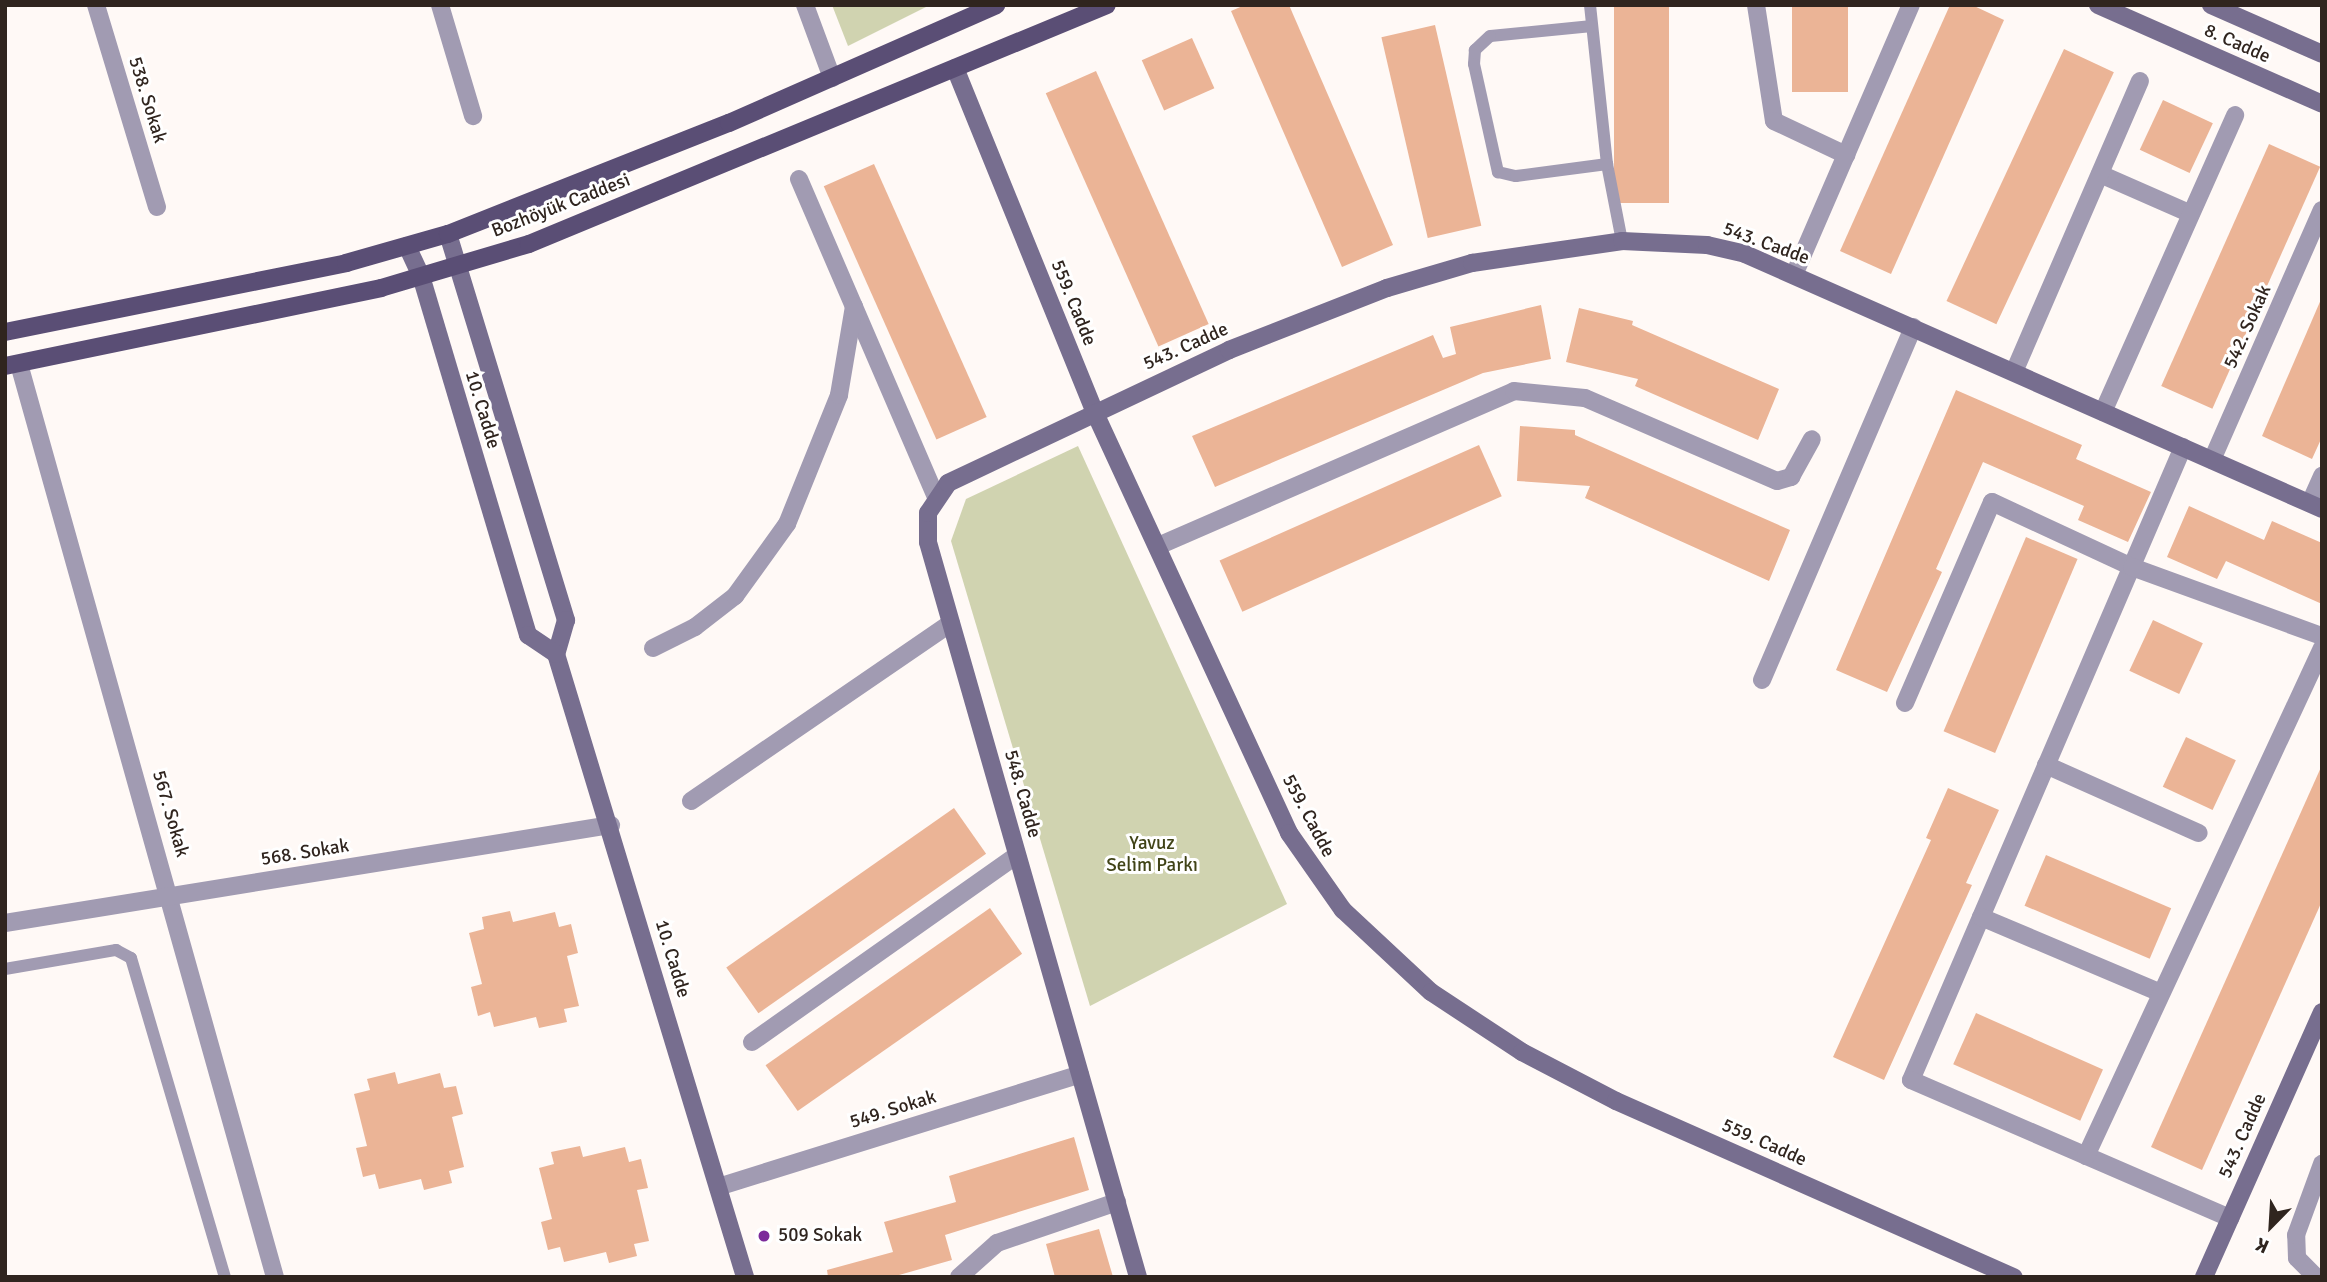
<!DOCTYPE html>
<html>
<head>
<meta charset="utf-8">
<style>
  body { margin:0 }
  #map { position:relative; width:2327px; height:1282px; overflow:hidden; background:#fff9f6; font-family:Signika,sans-serif }
  div>[style] { position:absolute }
  .green>* { inset:0; background:#d0d3b0 }
  .building>* { inset:0; background:#ebb496; transform-origin:0 0 }
  .lane>* { height:12px; margin:-6px; padding:0 6px; transform-origin:6px; border-radius:6px; background:#a19bb2 }
  .street>* { height:18px; margin:-9px; padding:0 9px; transform-origin:9px; border-radius:9px; background:#a19bb2 }
  .secondary>* { height:18px; margin:-9px; padding:0 9px; transform-origin:9px; border-radius:9px; background:#776e8f }
  .primary>* { height:18px; margin:-9px; padding:0 9px; transform-origin:9px; border-radius:9px; background:#5a4e75 }
  .dots>* { width:19px; height:19px; translate:-50% -50%; box-sizing:border-box; border:4px solid #fff; border-radius:50% }
  span { translate:-50% -50%; white-space:nowrap; text-align:center; line-height:1.15; -webkit-text-stroke:6px #fff; paint-order:stroke }
  .street-label { font-size:19px; color:#30251f }
  .park-label { font-size:19px; color:#404317 }
  .poi-label { font-size:19px; color:#30251f }
  .left { translate:0 -50%; text-align:left }
  .frame { position:absolute; inset:0; border:7px solid #30251f; pointer-events:none }
  .north { position:absolute; left:2236px; top:1191px; width:70px; height:70px; -webkit-text-stroke:5px #fff; paint-order:stroke; rotate:204deg; font-size:19px; font-weight:700; line-height:28px; text-align:center; color:#30251f }
  .north::after { content:''; display:block; margin:auto; width:24px; height:32px; background:#30251f; clip-path:polygon(50% 0,100% 100%,50% 72%,0 100%) }
</style>
</head>
<body>
<div id="map">
  <div class="green">
    <div style="clip-path:polygon(832px 5px,930px 5px,848px 46px)"></div>
    <div style="clip-path:polygon(1078px 446px,1287px 904px,1090px 1006px,951px 541px,966px 499px)"></div>
  </div>
  <div class="building">
    <div style="clip-path:polygon(1245px 5px,1289px 5px,1393px 245px,1342px 267px,1231px 11px)"></div>
    <div style="left:1614px;top:5px;width:55px;height:198px"></div>
    <div style="left:1792px;top:5px;width:56px;height:87px"></div>
    <div style="clip-path:polygon(1950px 5px,1972px 5px,2004px 20px,1891px 274px,1840px 251px)"></div>
    <div style="left:1435px;top:25px;width:206px;height:55px;rotate:77deg"></div>
    <div style="left:1192px;top:38px;width:55px;height:55px;rotate:66deg"></div>
    <div style="left:2064px;top:49px;width:55px;height:278px;rotate:25deg"></div>
    <div style="left:1096px;top:71px;width:277px;height:55px;rotate:66deg"></div>
    <div style="left:2163px;top:100px;width:55px;height:55px;rotate:25deg"></div>
    <div style="left:2269px;top:144px;width:56px;height:265px;rotate:24deg"></div>
    <div style="left:874px;top:164px;width:277px;height:55px;rotate:66deg"></div>
    <div style="clip-path:polygon(2322px 297px,2322px 437px,2312px 459px,2262px 436px)"></div>
    <div style="clip-path:polygon(1541px 305px,1551px 359px,1483px 373px,1215px 487px,1192px 436px,1433px 335px,1443px 358px,1456px 354px,1450px 327px)"></div>
    <div style="clip-path:polygon(1579px 308px,1633px 321px,1632px 325px,1779px 389px,1758px 440px,1635px 386px,1638px 379px,1566px 362px)"></div>
    <div style="clip-path:polygon(1956px 390px,2082px 445px,2076px 459px,2151px 492px,2128px 542px,2078px 520px,2084px 506px,1983px 462px,1936px 569px,1942px 572px,1887px 692px,1836px 670px)"></div>
    <div style="clip-path:polygon(1520px 426px,1575px 430px,1575px 435px,1790px 530px,1769px 581px,1585px 498px,1590px 486px,1517px 481px)"></div>
    <div style="left:1479px;top:445px;width:56px;height:284px;rotate:66deg"></div>
    <div style="clip-path:polygon(2189px 506px,2264px 540px,2272px 521px,2322px 543px,2322px 604px,2226px 561px,2217px 579px,2167px 557px)"></div>
    <div style="left:2026px;top:537px;width:56px;height:211px;rotate:23deg"></div>
    <div style="left:2153px;top:620px;width:55px;height:56px;rotate:25deg"></div>
    <div style="left:2186px;top:737px;width:55px;height:55px;rotate:25deg"></div>
    <div style="clip-path:polygon(2322px 765px,2322px 901px,2202px 1170px,2151px 1147px)"></div>
    <div style="clip-path:polygon(1948px 788px,1999px 810px,1966px 883px,1972px 885px,1884px 1080px,1833px 1057px,1931px 840px,1926px 838px)"></div>
    <div style="left:954px;top:808px;width:56px;height:278px;rotate:55deg"></div>
    <div style="left:2046px;top:855px;width:136px;height:55px;rotate:23deg"></div>
    <div style="left:990px;top:908px;width:56px;height:274px;rotate:55deg"></div>
    <div style="clip-path:polygon(510px 911px,513px 922px,555px 912px,559px 927px,571px 924px,578px 953px,567px 956px,579px 1006px,564px 1009px,567px 1022px,539px 1028px,536px 1017px,494px 1027px,490px 1012px,478px 1016px,471px 987px,482px 984px,469px 933px,484px 929px,482px 917px)"></div>
    <div style="left:1976px;top:1013px;width:139px;height:56px;rotate:24deg"></div>
    <div style="clip-path:polygon(395px 1072px,398px 1084px,440px 1073px,444px 1088px,456px 1086px,463px 1114px,452px 1117px,464px 1167px,449px 1171px,452px 1183px,424px 1190px,421px 1179px,379px 1189px,375px 1174px,363px 1177px,356px 1148px,367px 1146px,354px 1094px,370px 1090px,367px 1079px)"></div>
    <div style="clip-path:polygon(1074px 1137px,1089px 1190px,945px 1235px,952px 1260px,892px 1277px,828px 1277px,827px 1270px,893px 1252px,884px 1222px,956px 1202px,949px 1176px)"></div>
    <div style="clip-path:polygon(580px 1146px,583px 1157px,625px 1147px,629px 1162px,641px 1159px,648px 1188px,637px 1190px,649px 1241px,634px 1244px,637px 1256px,609px 1263px,606px 1252px,564px 1262px,560px 1247px,548px 1250px,541px 1222px,552px 1219px,539px 1168px,554px 1164px,551px 1152px)"></div>
    <div style="clip-path:polygon(1099px 1229px,1113px 1277px,1055px 1277px,1046px 1244px)"></div>
  </div>
  <div class="lane">
    <div style="left:1590px;top:5px;width:160px;rotate:83.9deg"></div>
    <div style="left:1607px;top:164px;width:78px;rotate:79deg"></div>
    <div style="left:1592px;top:26px;width:102px;rotate:174.4deg"></div>
    <div style="left:1490px;top:36px;width:21px;rotate:137deg"></div>
    <div style="left:1475px;top:50px;width:14px;rotate:94deg"></div>
    <div style="left:1474px;top:64px;width:111px;rotate:77.5deg"></div>
    <div style="left:1498px;top:172px;width:18px;rotate:13deg"></div>
    <div style="left:1516px;top:176px;width:92px;rotate:-7.5deg"></div>
    <div style="left:5px;top:969px;width:113px;rotate:-9.7deg"></div>
    <div style="left:116px;top:950px;width:17px;rotate:28deg"></div>
    <div style="left:131px;top:958px;width:333px;rotate:73.6deg"></div>
  </div>
  <div class="street">
    <div style="left:96px;top:5px;width:211px;rotate:73.2deg"></div>
    <div style="left:440px;top:5px;width:116px;rotate:73.4deg"></div>
    <div style="left:805px;top:5px;width:78px;rotate:69.7deg"></div>
    <div style="left:1756px;top:5px;width:117px;rotate:81.2deg"></div>
    <div style="left:1774px;top:121px;width:80px;rotate:25.3deg"></div>
    <div style="left:2100px;top:174px;width:99px;rotate:23.7deg"></div>
    <div style="left:799px;top:179px;width:346px;rotate:66.7deg"></div>
    <div style="left:1794px;top:275px;width:294px;rotate:-66.6deg"></div>
    <div style="left:19px;top:364px;width:948px;rotate:74.34deg"></div>
    <div style="left:2014px;top:372px;width:317px;rotate:-66.6deg"></div>
    <div style="left:2103px;top:412px;width:325px;rotate:-66deg"></div>
    <div style="left:2183px;top:447px;width:689px;rotate:113.25deg"></div>
    <div style="left:1911px;top:1080px;width:348px;rotate:23.4deg"></div>
    <div style="left:2212px;top:460px;width:273px;rotate:-66.3deg"></div>
    <div style="left:2310px;top:503px;width:30px;rotate:-66deg"></div>
    <div style="left:1158px;top:546px;width:388px;rotate:-23.5deg"></div>
    <div style="left:1514px;top:391px;width:71px;rotate:5.6deg"></div>
    <div style="left:1585px;top:398px;width:209px;rotate:23.4deg"></div>
    <div style="left:1777px;top:481px;width:15px;rotate:-16deg"></div>
    <div style="left:1791px;top:477px;width:43px;rotate:-61.1deg"></div>
    <div style="left:653px;top:648px;width:47px;rotate:-26.6deg"></div>
    <div style="left:695px;top:627px;width:51px;rotate:-37.8deg"></div>
    <div style="left:735px;top:596px;width:89px;rotate:-54.2deg"></div>
    <div style="left:787px;top:524px;width:139px;rotate:-68deg"></div>
    <div style="left:839px;top:395px;width:90px;rotate:-80.4deg"></div>
    <div style="left:1762px;top:680px;width:384px;rotate:-66.8deg"></div>
    <div style="left:1905px;top:703px;width:219px;rotate:-66.6deg"></div>
    <div style="left:1992px;top:502px;width:154px;rotate:24.9deg"></div>
    <div style="left:2132px;top:567px;width:202px;rotate:20deg"></div>
    <div style="left:2046px;top:765px;width:167px;rotate:24deg"></div>
    <div style="left:691px;top:801px;width:315px;rotate:-34.4deg"></div>
    <div style="left:1981px;top:917px;width:195px;rotate:22.9deg"></div>
    <div style="left:5px;top:923px;width:614px;rotate:-9.19deg"></div>
    <div style="left:752px;top:1042px;width:324px;rotate:-35.2deg"></div>
    <div style="left:2086px;top:1156px;width:560px;rotate:-65.08deg"></div>
    <div style="left:718px;top:1187px;width:379px;rotate:-17.3deg"></div>
    <div style="left:959px;top:1277px;width:51px;rotate:-41.8deg"></div>
    <div style="left:997px;top:1243px;width:127px;rotate:-18.9deg"></div>
    <div style="left:2316px;top:1277px;width:27px;rotate:-135deg"></div>
    <div style="left:2297px;top:1258px;width:23px;rotate:-92deg"></div>
    <div style="left:2296px;top:1235px;width:76px;rotate:-69.9deg"></div>
  </div>
  <div class="secondary">
    <div style="left:2098px;top:5px;width:245px;rotate:23.8deg"></div>
    <div style="left:2211px;top:5px;width:121px;rotate:23.8deg"></div>
    <div style="left:955px;top:68px;width:372px;rotate:67.9deg"></div>
    <div style="left:1095px;top:413px;width:463px;rotate:65.2deg"></div>
    <div style="left:1289px;top:833px;width:94px;rotate:55deg"></div>
    <div style="left:1343px;top:910px;width:120px;rotate:43deg"></div>
    <div style="left:1431px;top:992px;width:109px;rotate:33.4deg"></div>
    <div style="left:1522px;top:1052px;width:106px;rotate:27.5deg"></div>
    <div style="left:1616px;top:1101px;width:435px;rotate:23.9deg"></div>
    <div style="left:448px;top:234px;width:404px;rotate:73deg"></div>
    <div style="left:566px;top:620px;width:35px;rotate:106deg"></div>
    <div style="left:556px;top:654px;width:651px;rotate:73.12deg"></div>
    <div style="left:407px;top:246px;width:33px;rotate:65deg"></div>
    <div style="left:421px;top:276px;width:375px;rotate:73.4deg"></div>
    <div style="left:528px;top:635px;width:34px;rotate:34deg"></div>
    <div style="left:1138px;top:1277px;width:764px;rotate:-105.95deg"></div>
    <div style="left:928px;top:542px;width:29px;rotate:-90deg"></div>
    <div style="left:928px;top:513px;width:36px;rotate:-56deg"></div>
    <div style="left:948px;top:483px;width:311px;rotate:-25.3deg"></div>
    <div style="left:1229px;top:350px;width:170px;rotate:-21.4deg"></div>
    <div style="left:1387px;top:288px;width:89px;rotate:-16.4deg"></div>
    <div style="left:1472px;top:263px;width:152px;rotate:-8.3deg"></div>
    <div style="left:1622px;top:241px;width:85px;rotate:2.7deg"></div>
    <div style="left:1707px;top:245px;width:39px;rotate:13deg"></div>
    <div style="left:1745px;top:254px;width:631px;rotate:23.84deg"></div>
    <div style="left:2204px;top:1277px;width:290px;rotate:-66deg"></div>
  </div>
  <div class="primary">
    <div style="left:5px;top:332px;width:348px;rotate:-11.4deg"></div>
    <div style="left:346px;top:263px;width:106px;rotate:-15.9deg"></div>
    <div style="left:448px;top:234px;width:302px;rotate:-21.6deg"></div>
    <div style="left:729px;top:123px;width:292px;rotate:-23.8deg"></div>
    <div style="left:5px;top:366px;width:384px;rotate:-11.7deg"></div>
    <div style="left:381px;top:288px;width:154px;rotate:-16.6deg"></div>
    <div style="left:529px;top:244px;width:625px;rotate:-22.46deg"></div>
  </div>
  <div class="dots">
    <div style="left:764px;top:1236px;background:#7c2a9a"></div>
  </div>
  <div class="street-label">
    <span style="left:2237px;top:44px;rotate:24deg">8. Cadde</span>
    <span style="left:147px;top:100px;rotate:73deg">538. Sokak</span>
    <span style="left:561px;top:206px;rotate:-21deg">Bozhöyük Caddesi</span>
    <span style="left:1766px;top:244px;rotate:20deg">543. Cadde</span>
    <span style="left:1073px;top:303px;rotate:68deg">559. Cadde</span>
    <span style="left:2248px;top:327px;rotate:-66deg">542. Sokak</span>
    <span style="left:1186px;top:347px;rotate:-24deg">543. Cadde</span>
    <span style="left:482px;top:410px;rotate:73deg">10. Cadde</span>
    <span style="left:1022px;top:794px;rotate:74deg">548. Cadde</span>
    <span style="left:170px;top:814px;rotate:74deg">567. Sokak</span>
    <span style="left:1308px;top:816px;rotate:62deg">559. Cadde</span>
    <span style="left:305px;top:853px;rotate:-9deg">568. Sokak</span>
    <span style="left:672px;top:959px;rotate:73deg">10. Cadde</span>
    <span style="left:893px;top:1110px;rotate:-17deg">549. Sokak</span>
    <span style="left:2243px;top:1136px;rotate:-66deg">543. Cadde</span>
    <span style="left:1764px;top:1143px;rotate:24deg">559. Cadde</span>
  </div>
  <div class="park-label">
    <span style="left:1152px;top:855px">Yavuz<br>Selim Parkı</span>
  </div>
  <div class="poi-label">
    <span class="left" style="left:778px;top:1236px">509 Sokak</span>
  </div>
  <div class="frame"></div>
  <div class="north">K</div>
</div>
</body>
</html>
